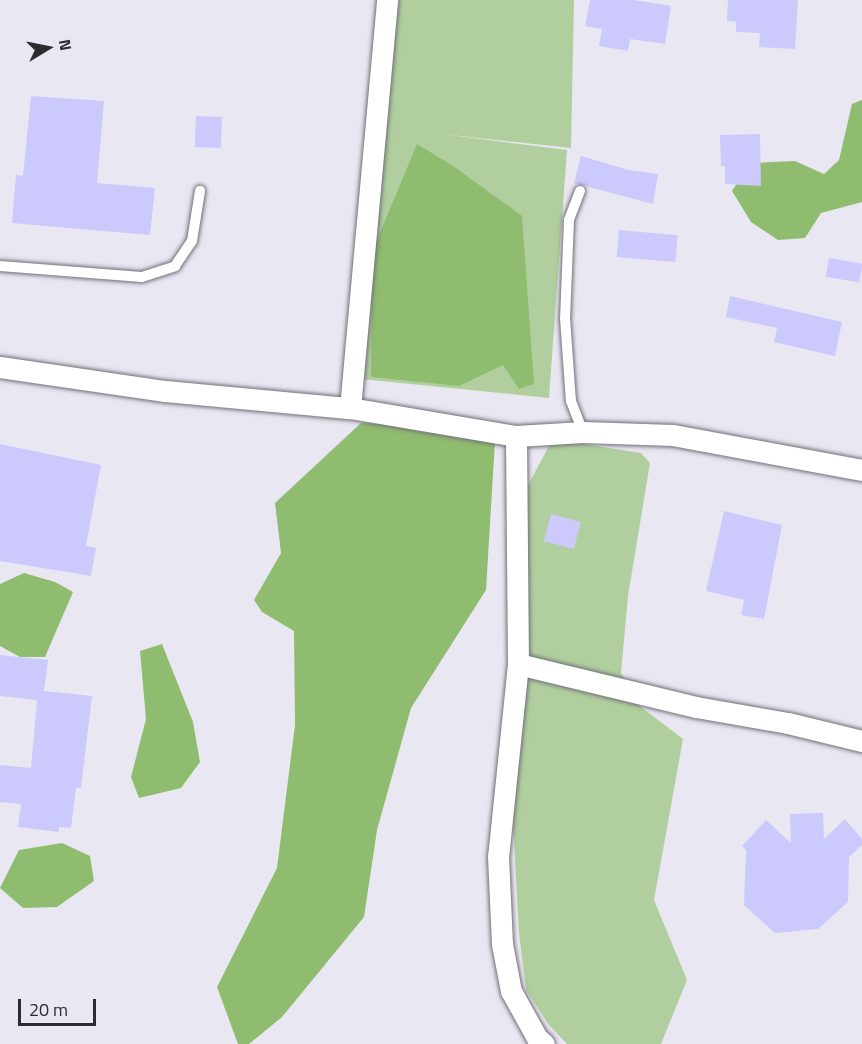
<!DOCTYPE html>
<html>
<head>
<meta charset="utf-8">
<style>
  body { margin:0 }
  #map { position:relative; width:862px; height:1044px; overflow:hidden; background:#e9e8f2; font-family:"Titillium Web",sans-serif }
  div>[style] { position:absolute }
  .green>* { inset:0; background:#b1cf9e }
  .forest>* { inset:0; background:#8fbc6e }
  .building>* { inset:0; background:#ccc9fc; transform-origin:0 0 }
  .roads { filter:drop-shadow(0 0 2px #717079) drop-shadow(0 0 2px #717079) }
  .lane>* { height:10px; margin:-5px; padding:0 5px; transform-origin:5px; border-radius:5px; background:#fff }
  .street>* { height:21px; margin:-10.5px; padding:0 10.5px; transform-origin:10.5px; border-radius:10.5px; background:#fff }
  span { translate:-50% -50%; white-space:nowrap; text-align:center; line-height:1.15; -webkit-text-stroke:6px #e9e8f2; paint-order:stroke }
  .north { position:absolute; left:18px; top:18px; width:60px; height:60px; -webkit-text-stroke:4px #e9e8f2; paint-order:stroke; rotate:80deg; font-size:16px; font-weight:700; line-height:24px; text-align:center; color:#2c2b2f }
  .north::after { content:''; display:block; margin:auto; width:21px; height:27px; background:#2c2b2f; clip-path:polygon(50% 0,100% 100%,50% 72%,0 100%) }
  .scale { position:absolute; left:18px; top:999px; width:78px; height:27px; box-sizing:border-box; border:3px solid #2c2b2f; border-top:0; padding-left:8px; font-size:18px; line-height:21px; white-space:nowrap; color:#2c2b2f; -webkit-text-stroke:4px #e9e8f2; paint-order:stroke }
</style>
</head>
<body>
<div id="map">
  <div class="green">
    <div style="clip-path:polygon(385px 0,574px 0,571px 148px,442px 134px,567px 150px,549px 398px,361px 379px)"></div>
    <div style="clip-path:polygon(570px 442px,641px 453px,650px 463px,628px 596px,621px 673px,637px 704px,683px 739px,654px 900px,687px 980px,661px 1044px,567px 1044px,549px 1025px,526px 990px,519px 933px,512px 802px,527px 487px,550px 444px)"></div>
  </div>
  <div class="forest">
    <div style="clip-path:polygon(862px 100px,862px 202px,821px 213px,805px 238px,778px 240px,751px 222px,732px 191px,750px 163px,795px 161px,824px 174px,839px 160px,852px 104px)"></div>
    <div style="clip-path:polygon(417px 144px,453px 166px,522px 216px,534px 384px,519px 389px,503px 365px,459px 386px,371px 377px,372px 252px)"></div>
    <div style="clip-path:polygon(361px 423px,458px 426px,495px 441px,486px 590px,411px 708px,377px 830px,364px 917px,282px 1017px,249px 1044px,238px 1044px,217px 987px,277px 868px,295px 725px,294px 631px,262px 612px,254px 600px,281px 553px,275px 503px)"></div>
    <div style="clip-path:polygon(24px 573px,55px 582px,73px 592px,45px 657px,20px 657px,0 646px,0 584px)"></div>
    <div style="clip-path:polygon(162px 644px,193px 722px,200px 762px,181px 788px,139px 798px,131px 777px,146px 719px,140px 651px)"></div>
    <div style="clip-path:polygon(62px 843px,90px 856px,94px 881px,57px 907px,23px 908px,0 888px,19px 850px)"></div>
  </div>
  <div class="building">
    <div style="clip-path:polygon(590px 0,634px 0,671px 6px,665px 44px,630px 39px,628px 51px,599px 46px,602px 29px,585px 26px)"></div>
    <div style="clip-path:polygon(728px 0,798px 0,795px 49px,759px 47px,760px 33px,736px 32px,736px 22px,727px 21px)"></div>
    <div style="clip-path:polygon(31px 96px,104px 101px,97px 183px,155px 188px,150px 235px,12px 223px,16px 175px,23px 176px)"></div>
    <div style="left:196px;top:116px;width:26px;height:31px;rotate:2deg"></div>
    <div style="clip-path:polygon(760px 134px,761px 186px,725px 184px,725px 166px,721px 166px,720px 135px)"></div>
    <div style="clip-path:polygon(581px 156px,629px 170px,658px 174px,653px 204px,574px 183px)"></div>
    <div style="left:619px;top:230px;width:59px;height:27px;rotate:5deg"></div>
    <div style="left:829px;top:258px;width:34px;height:19px;rotate:10deg"></div>
    <div style="clip-path:polygon(730px 296px,842px 322px,835px 356px,774px 342px,777px 328px,726px 317px)"></div>
    <div style="clip-path:polygon(0 444px,101px 465px,86px 546px,96px 548px,91px 576px,0 561px)"></div>
    <div style="clip-path:polygon(724px 511px,782px 525px,764px 619px,741px 615px,744px 600px,706px 591px)"></div>
    <div style="left:551px;top:514px;width:31px;height:28px;rotate:15deg"></div>
    <div style="clip-path:polygon(0 655px,48px 660px,44px 691px,92px 696px,81px 788px,76px 788px,71px 828px,59px 827px,59px 832px,18px 827px,21px 804px,0 802px,0 765px,31px 768px,37px 700px,0 696px)"></div>
    <div style="clip-path:polygon(823px 813px,824px 839px,845px 819px,862px 839px,862px 845px,849px 857px,848px 902px,818px 929px,775px 933px,744px 905px,746px 850px,742px 846px,766px 820px,791px 843px,790px 814px)"></div>
  </div>
  <div class="roads">
    <div class="lane">
      <div style="left:580px;top:191px;width:31px;rotate:111deg"></div>
      <div style="left:569px;top:220px;width:98px;rotate:92.3deg"></div>
      <div style="left:565px;top:318px;width:83px;rotate:85.9deg"></div>
      <div style="left:571px;top:401px;width:33px;rotate:69deg"></div>
      <div style="left:0;top:266px;width:142px;rotate:4.4deg"></div>
      <div style="left:142px;top:277px;width:35px;rotate:-18deg"></div>
      <div style="left:175px;top:266px;width:30px;rotate:-56deg"></div>
      <div style="left:192px;top:241px;width:51px;rotate:-80.9deg"></div>
    </div>
    <div class="street">
      <div style="left:0;top:367px;width:167px;rotate:8.3deg"></div>
      <div style="left:165px;top:391px;width:186px;rotate:5.3deg"></div>
      <div style="left:350px;top:408px;width:168px;rotate:9.6deg"></div>
      <div style="left:516px;top:436px;width:67px;rotate:-3.4deg"></div>
      <div style="left:583px;top:432px;width:90px;rotate:1.9deg"></div>
      <div style="left:673px;top:435px;width:192px;rotate:10.5deg"></div>
      <div style="left:350px;top:408px;width:410px;rotate:-84.8deg"></div>
      <div style="left:516px;top:436px;width:228px;rotate:89.5deg"></div>
      <div style="left:518px;top:664px;width:193px;rotate:95.9deg"></div>
      <div style="left:498px;top:856px;width:88px;rotate:87.4deg"></div>
      <div style="left:502px;top:944px;width:48px;rotate:79.2deg"></div>
      <div style="left:511px;top:991px;width:54px;rotate:61deg"></div>
      <div style="left:537px;top:1038px;width:9px;rotate:41deg"></div>
      <div style="left:518px;top:664px;width:183px;rotate:13.6deg"></div>
      <div style="left:696px;top:707px;width:93px;rotate:9.9deg"></div>
      <div style="left:788px;top:723px;width:76px;rotate:13.7deg"></div>
    </div>
  </div>
  <div class="north">N</div>
  <div class="scale">20 m</div>
</div>
</body>
</html>
